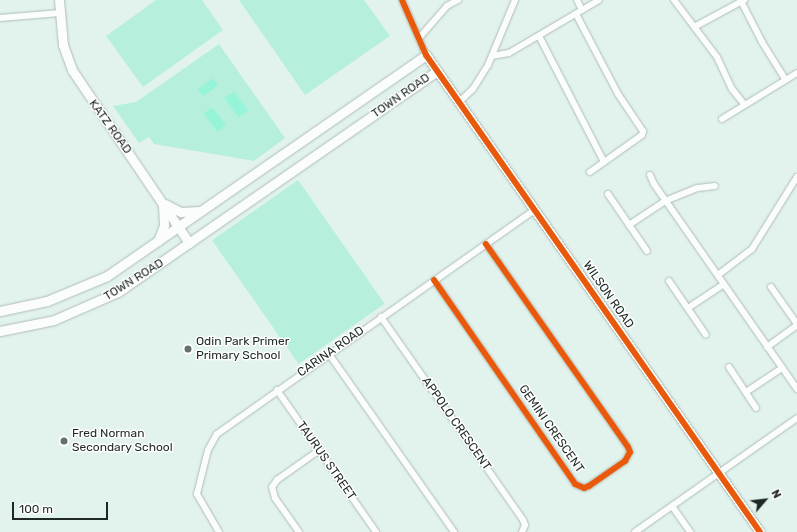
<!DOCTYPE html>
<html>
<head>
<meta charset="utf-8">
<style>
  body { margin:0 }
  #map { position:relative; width:797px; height:532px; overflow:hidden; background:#e2f3ed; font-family:Rubik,sans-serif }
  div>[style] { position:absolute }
  .green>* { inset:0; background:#b7efdd; transform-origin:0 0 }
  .water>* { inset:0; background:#98f4d9; transform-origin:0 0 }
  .roads { filter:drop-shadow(0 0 1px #afbcb8) drop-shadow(0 0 1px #afbcb8) }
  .street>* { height:6px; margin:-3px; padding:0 3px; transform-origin:3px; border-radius:3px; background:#fbfdfc }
  .secondary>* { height:9px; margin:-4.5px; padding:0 4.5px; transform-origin:4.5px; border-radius:4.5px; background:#fbfdfc }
  .cycleway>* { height:6px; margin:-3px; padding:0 3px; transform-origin:3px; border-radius:3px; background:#e8590c }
  .dots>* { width:11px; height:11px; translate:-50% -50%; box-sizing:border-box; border:2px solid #fff; border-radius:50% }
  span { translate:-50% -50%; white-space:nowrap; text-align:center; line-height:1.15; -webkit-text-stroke:3px #fff; paint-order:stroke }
  .street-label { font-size:12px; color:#1e2925 }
  .poi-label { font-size:12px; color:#1e2925 }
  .left { translate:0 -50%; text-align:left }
  .north { position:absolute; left:745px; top:480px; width:40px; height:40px; -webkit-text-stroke:3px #fff; paint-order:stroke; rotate:62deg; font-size:11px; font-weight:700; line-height:16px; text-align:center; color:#1e2925 }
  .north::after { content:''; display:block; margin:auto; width:14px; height:18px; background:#1e2925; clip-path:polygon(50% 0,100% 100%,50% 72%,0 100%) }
  .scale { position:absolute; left:12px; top:502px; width:96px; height:18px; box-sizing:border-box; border:2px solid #1e2925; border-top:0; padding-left:5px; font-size:12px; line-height:14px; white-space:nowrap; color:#1e2925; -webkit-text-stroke:3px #fff; paint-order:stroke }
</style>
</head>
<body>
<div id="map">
  <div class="green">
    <div style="clip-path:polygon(156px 0,202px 0,223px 30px,143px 87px,106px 36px)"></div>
    <div style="clip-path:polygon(239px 0,364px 0,390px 36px,305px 95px)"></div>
    <div style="clip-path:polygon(219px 44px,285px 138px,254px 161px,154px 144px,149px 137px,139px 143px,113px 106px,136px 102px)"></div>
    <div style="left:298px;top:180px;width:151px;height:105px;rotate:55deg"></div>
  </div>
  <div class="water">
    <div style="left:213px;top:78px;width:9px;height:19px;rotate:54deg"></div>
    <div style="left:234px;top:91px;width:24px;height:12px;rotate:54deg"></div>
    <div style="left:212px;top:107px;width:23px;height:11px;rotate:52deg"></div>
  </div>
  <div class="roads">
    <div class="street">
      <div style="left:402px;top:0;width:60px;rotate:66.4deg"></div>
      <div style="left:577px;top:0;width:11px;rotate:63deg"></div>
      <div style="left:674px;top:0;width:71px;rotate:53deg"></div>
      <div style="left:717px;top:57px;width:35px;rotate:65deg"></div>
      <div style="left:732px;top:89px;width:19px;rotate:51deg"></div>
      <div style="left:741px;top:1px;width:46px;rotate:62.9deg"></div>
      <div style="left:762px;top:42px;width:44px;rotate:58.1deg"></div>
      <div style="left:576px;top:14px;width:90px;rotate:62.3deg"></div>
      <div style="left:618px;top:94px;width:45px;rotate:56deg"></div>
      <div style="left:643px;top:131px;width:4px;rotate:104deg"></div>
      <div style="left:642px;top:135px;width:64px;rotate:144.6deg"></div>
      <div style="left:0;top:18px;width:60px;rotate:-4.8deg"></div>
      <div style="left:696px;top:26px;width:55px;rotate:-28.4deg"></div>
      <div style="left:539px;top:36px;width:142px;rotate:62.7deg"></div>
      <div style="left:419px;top:38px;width:43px;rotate:-48.8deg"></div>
      <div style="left:447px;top:6px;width:13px;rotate:-29deg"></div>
      <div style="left:492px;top:56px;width:17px;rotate:-10deg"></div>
      <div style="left:509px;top:53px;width:104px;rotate:-30.5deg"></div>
      <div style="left:459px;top:102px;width:19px;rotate:-43deg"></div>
      <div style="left:473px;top:89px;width:28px;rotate:-58deg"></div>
      <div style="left:488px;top:65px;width:70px;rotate:-67.4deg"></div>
      <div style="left:722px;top:119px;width:88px;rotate:-31.5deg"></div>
      <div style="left:650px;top:175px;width:10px;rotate:66deg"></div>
      <div style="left:654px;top:184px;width:250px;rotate:55.1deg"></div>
      <div style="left:608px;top:194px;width:69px;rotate:55.6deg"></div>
      <div style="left:629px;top:225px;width:43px;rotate:-33.7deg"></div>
      <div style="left:665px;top:201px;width:35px;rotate:-22deg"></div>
      <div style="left:698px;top:188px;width:17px;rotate:-7deg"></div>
      <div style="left:718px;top:275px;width:43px;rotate:-37.4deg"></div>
      <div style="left:752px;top:249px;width:85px;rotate:-58deg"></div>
      <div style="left:434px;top:280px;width:248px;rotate:55.3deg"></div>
      <div style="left:575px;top:484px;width:10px;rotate:24deg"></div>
      <div style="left:584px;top:488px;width:5px;rotate:-22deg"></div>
      <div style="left:589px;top:486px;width:44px;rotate:-34.8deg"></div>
      <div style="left:625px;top:461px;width:10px;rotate:-61deg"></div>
      <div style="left:630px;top:452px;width:5px;rotate:-112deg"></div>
      <div style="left:628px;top:447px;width:248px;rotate:-125deg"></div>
      <div style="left:669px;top:281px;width:65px;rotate:55.6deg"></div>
      <div style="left:771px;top:287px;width:45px;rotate:54.9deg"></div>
      <div style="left:688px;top:308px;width:43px;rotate:-33.7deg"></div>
      <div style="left:381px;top:317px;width:248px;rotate:55deg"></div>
      <div style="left:523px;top:520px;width:5px;rotate:68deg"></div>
      <div style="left:525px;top:525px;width:8px;rotate:113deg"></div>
      <div style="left:767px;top:347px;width:37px;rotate:-36deg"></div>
      <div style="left:329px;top:354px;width:218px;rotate:54.9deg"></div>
      <div style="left:729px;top:367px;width:49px;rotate:56.6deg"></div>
      <div style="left:277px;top:390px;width:173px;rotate:55.1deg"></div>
      <div style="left:746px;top:392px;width:43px;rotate:-33.7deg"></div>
      <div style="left:672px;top:506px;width:32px;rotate:55deg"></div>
      <div style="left:219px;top:532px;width:44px;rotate:-120.1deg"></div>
      <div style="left:197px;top:494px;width:45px;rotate:-76deg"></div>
      <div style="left:208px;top:450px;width:18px;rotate:-61deg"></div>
      <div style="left:217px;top:434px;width:389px;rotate:-35.2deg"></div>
      <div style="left:299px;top:532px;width:42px;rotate:-125.2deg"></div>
      <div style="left:275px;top:498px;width:11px;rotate:-105deg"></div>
      <div style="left:272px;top:487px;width:9px;rotate:-54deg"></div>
      <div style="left:277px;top:480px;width:50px;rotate:-35.3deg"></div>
      <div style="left:635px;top:532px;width:198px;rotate:-35.1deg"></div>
    </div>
    <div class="secondary">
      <div style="left:59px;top:0;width:45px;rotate:84.9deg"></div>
      <div style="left:63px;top:45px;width:27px;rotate:70deg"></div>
      <div style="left:72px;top:70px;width:209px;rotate:55.9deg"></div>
      <div style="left:165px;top:204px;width:18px;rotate:27deg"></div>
      <div style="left:181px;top:212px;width:19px;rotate:-3deg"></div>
      <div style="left:158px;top:241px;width:17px;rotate:-69deg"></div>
      <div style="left:164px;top:225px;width:20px;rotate:-93deg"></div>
      <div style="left:0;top:311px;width:48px;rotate:-12deg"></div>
      <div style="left:47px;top:301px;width:65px;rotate:-22.6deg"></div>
      <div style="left:107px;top:276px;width:388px;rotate:-34.7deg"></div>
      <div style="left:426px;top:55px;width:582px;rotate:55deg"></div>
      <div style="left:0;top:331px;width:55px;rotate:-11.5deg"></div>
      <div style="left:54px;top:320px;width:70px;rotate:-23.6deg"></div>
      <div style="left:118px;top:292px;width:388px;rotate:-34.7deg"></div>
    </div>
  </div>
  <div class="cycleway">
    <div style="left:402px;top:0;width:60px;rotate:66.4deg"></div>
    <div style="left:426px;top:55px;width:582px;rotate:55deg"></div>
    <div style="left:434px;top:280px;width:248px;rotate:55.3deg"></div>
    <div style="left:575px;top:484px;width:10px;rotate:24deg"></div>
    <div style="left:584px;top:488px;width:5px;rotate:-22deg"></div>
    <div style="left:589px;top:486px;width:44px;rotate:-34.8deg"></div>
    <div style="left:625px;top:461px;width:10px;rotate:-61deg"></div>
    <div style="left:630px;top:452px;width:5px;rotate:-112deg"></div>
    <div style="left:628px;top:447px;width:248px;rotate:-125deg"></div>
  </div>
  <div class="dots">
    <div style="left:188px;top:349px;background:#63706b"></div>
    <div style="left:64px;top:441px;background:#63706b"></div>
  </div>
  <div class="street-label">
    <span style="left:401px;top:96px;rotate:-35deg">TOWN ROAD</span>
    <span style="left:110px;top:127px;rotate:54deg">KATZ ROAD</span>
    <span style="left:134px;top:280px;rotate:-32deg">TOWN ROAD</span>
    <span style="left:608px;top:295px;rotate:55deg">WILSON ROAD</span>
    <span style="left:331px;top:352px;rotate:-35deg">CARINA ROAD</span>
    <span style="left:456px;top:424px;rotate:55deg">APPOLO CRESCENT</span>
    <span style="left:551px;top:429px;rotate:55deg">GEMINI CRESCENT</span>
    <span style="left:326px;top:461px;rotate:55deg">TAURUS STREET</span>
  </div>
  <div class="poi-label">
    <span class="left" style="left:196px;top:349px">Odin Park Primer<br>Primary School</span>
    <span class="left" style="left:72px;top:441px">Fred Norman<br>Secondary School</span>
  </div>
  <div class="north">N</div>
  <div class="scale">100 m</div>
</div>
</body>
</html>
